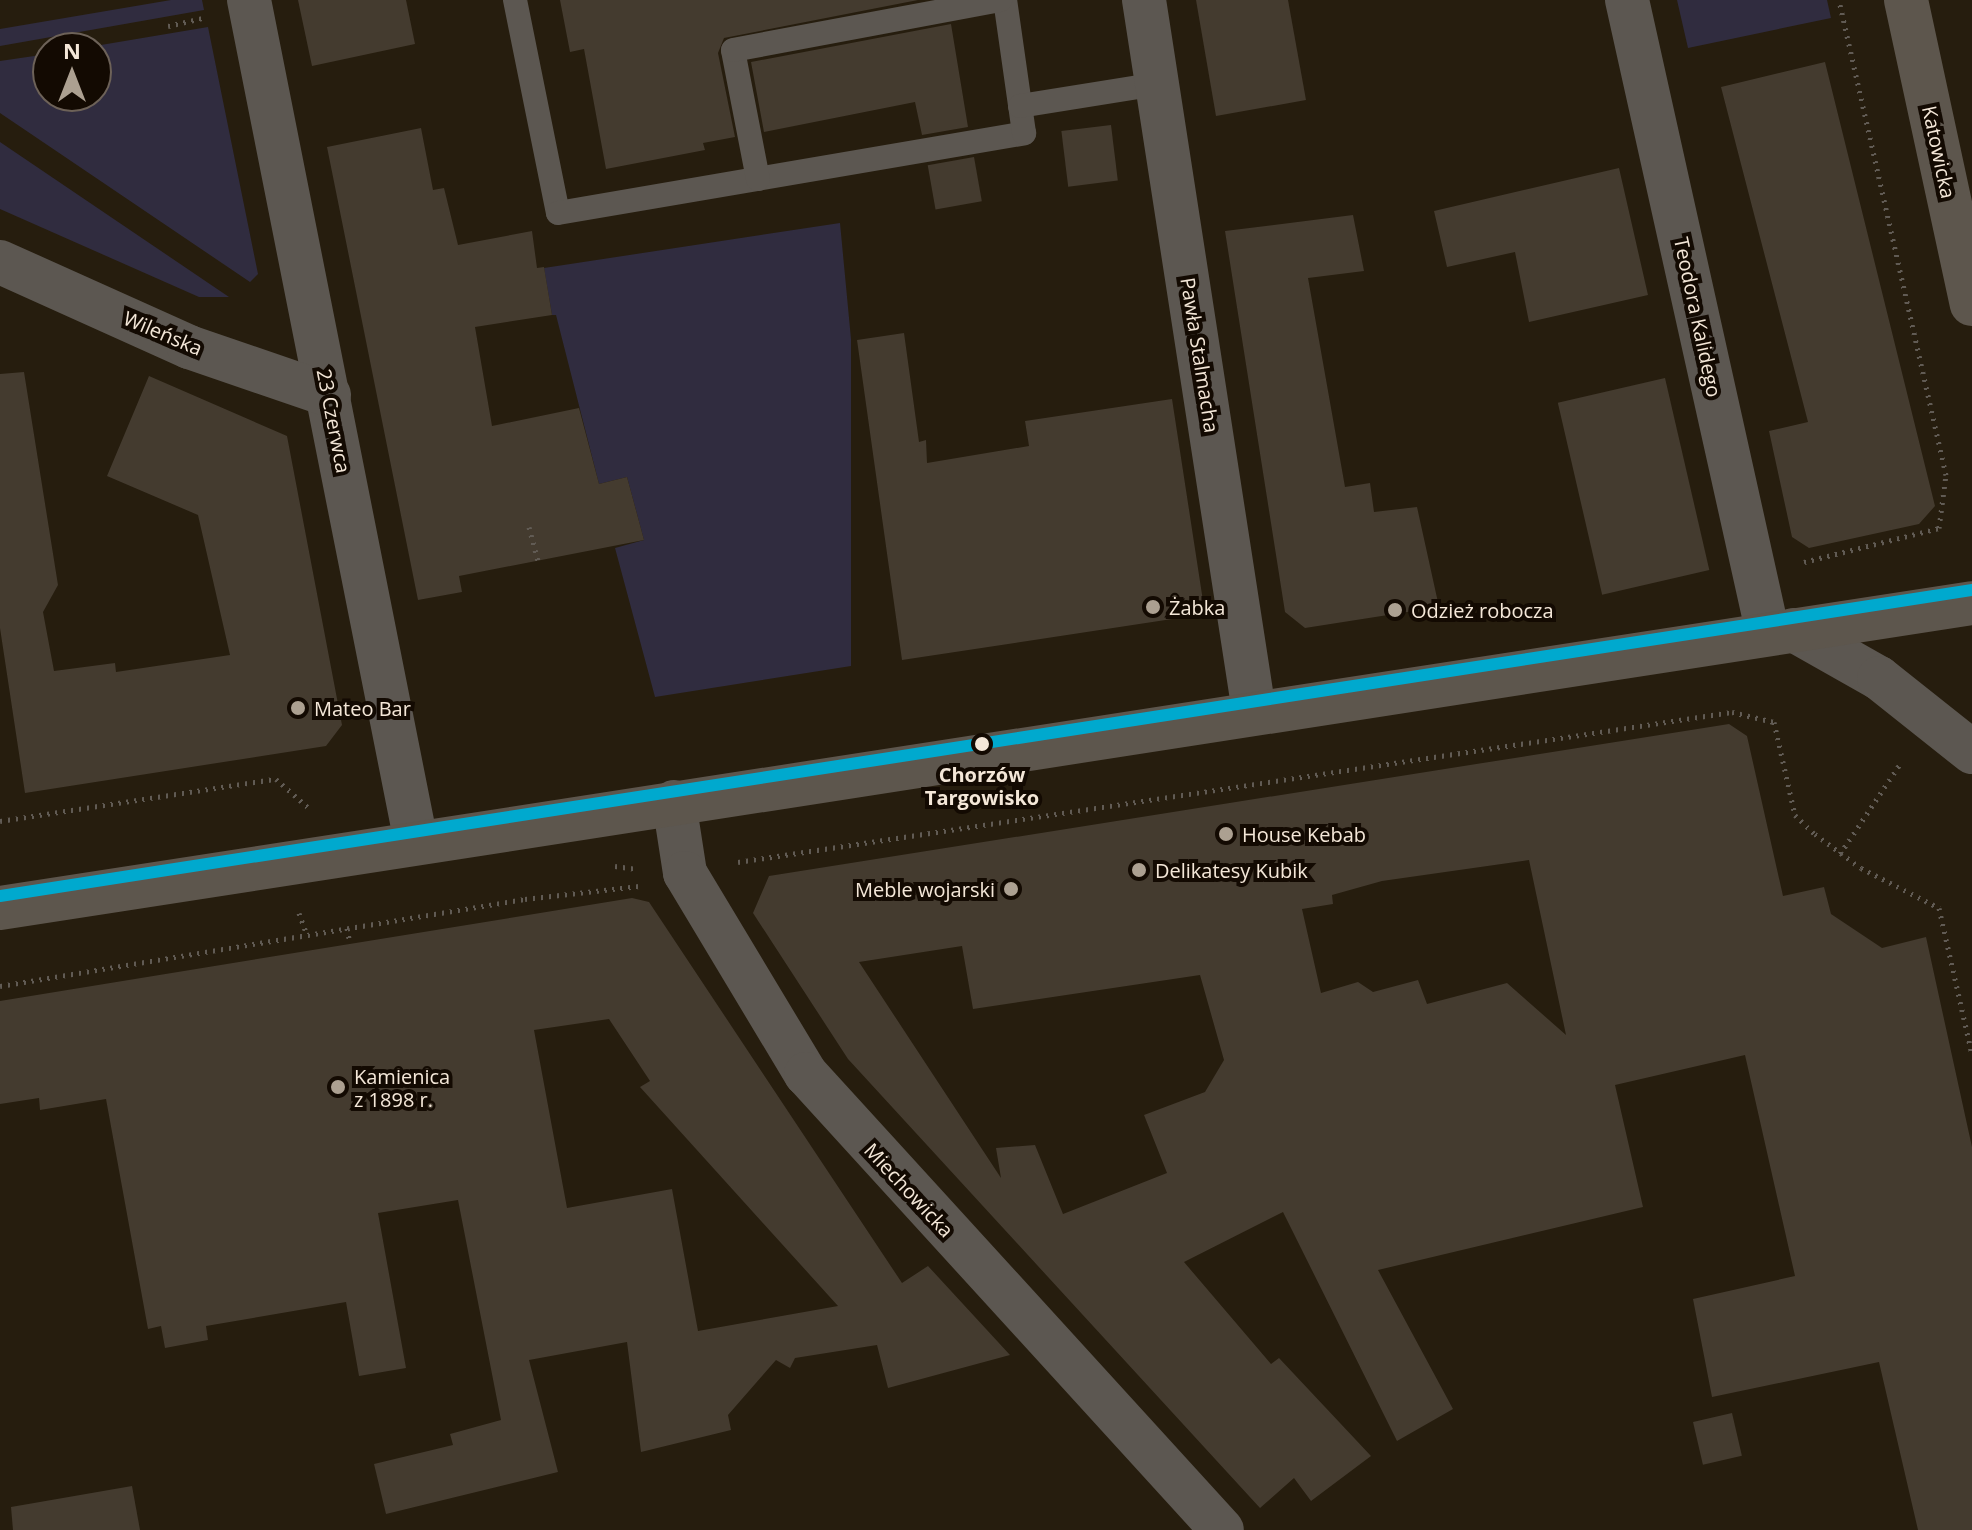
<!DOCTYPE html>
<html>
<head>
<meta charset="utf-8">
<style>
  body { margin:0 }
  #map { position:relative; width:1972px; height:1530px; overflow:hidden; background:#261d0e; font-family:"Open Sans",sans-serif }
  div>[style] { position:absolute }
  .green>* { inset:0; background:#302c3f }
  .building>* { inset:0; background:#443b2f; transform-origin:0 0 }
  .path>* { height:5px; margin-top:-2.5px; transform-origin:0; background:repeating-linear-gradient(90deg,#615b54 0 2px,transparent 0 8px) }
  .lane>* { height:24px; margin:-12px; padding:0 12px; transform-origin:12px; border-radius:12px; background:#5c5751 }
  .street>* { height:44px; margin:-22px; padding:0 22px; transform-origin:22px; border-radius:22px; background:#5c5751 }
  .primary>* { height:44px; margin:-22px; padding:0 22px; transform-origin:22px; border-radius:22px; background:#5d564d }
  .tram-1>* { height:12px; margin:-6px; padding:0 6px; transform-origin:6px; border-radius:6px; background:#00a9ce }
  .dots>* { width:22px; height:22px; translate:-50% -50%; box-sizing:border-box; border:4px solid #130a02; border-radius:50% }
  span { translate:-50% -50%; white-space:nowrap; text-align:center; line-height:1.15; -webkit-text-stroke:8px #130a02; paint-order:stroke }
  .street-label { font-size:20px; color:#f4e7d8 }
  .poi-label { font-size:20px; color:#f4e7d8 }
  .left { translate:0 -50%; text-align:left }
  .right { translate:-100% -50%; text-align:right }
  .stop-label { font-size:20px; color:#f4e7d8; font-weight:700 }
  .north { position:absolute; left:32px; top:32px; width:80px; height:80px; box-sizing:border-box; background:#130a02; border:2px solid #6d6258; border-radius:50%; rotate:0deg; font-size:22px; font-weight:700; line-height:32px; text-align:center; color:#f4e7d8 }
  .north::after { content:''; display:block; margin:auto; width:28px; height:36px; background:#aca091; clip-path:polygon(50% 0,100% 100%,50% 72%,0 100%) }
</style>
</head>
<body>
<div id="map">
  <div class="green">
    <div style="clip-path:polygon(171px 0,202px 0,204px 10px,0 46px,0 29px)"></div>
    <div style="clip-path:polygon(1677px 0,1827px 0,1831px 18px,1688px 48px)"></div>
    <div style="clip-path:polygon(208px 27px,258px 274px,250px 282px,0 113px,0 61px,48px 54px,48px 96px,96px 96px,96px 48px,83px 48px)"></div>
    <div style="clip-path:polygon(0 142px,229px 297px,199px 297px,0 209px)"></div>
    <div style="clip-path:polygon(840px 223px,851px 339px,851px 666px,655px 697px,615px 548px,644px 540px,627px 477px,599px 484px,556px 315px,552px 315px,544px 268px)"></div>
  </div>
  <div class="building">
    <div style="clip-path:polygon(298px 0,406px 0,415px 44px,312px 66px)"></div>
    <div style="clip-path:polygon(560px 0,918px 0,724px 38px,718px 53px,735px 137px,703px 143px,705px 150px,606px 169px,584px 49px,570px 52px)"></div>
    <div style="clip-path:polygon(1196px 0,1288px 0,1306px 100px,1216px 116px)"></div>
    <div style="clip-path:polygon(951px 24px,968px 127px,922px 135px,915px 102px,764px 132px,751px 62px)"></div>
    <div style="clip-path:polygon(1825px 62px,1935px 506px,1919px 524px,1809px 548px,1792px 537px,1769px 431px,1808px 422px,1721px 87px)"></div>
    <div style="left:1111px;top:125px;width:56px;height:50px;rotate:83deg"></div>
    <div style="clip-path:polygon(421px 128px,433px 190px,444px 188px,458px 245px,532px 231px,537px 268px,544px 267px,552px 315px,475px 327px,492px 426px,579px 408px,599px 484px,627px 477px,644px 540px,459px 576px,462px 592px,418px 600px,327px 147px)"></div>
    <div style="left:974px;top:157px;width:45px;height:47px;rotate:80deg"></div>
    <div style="clip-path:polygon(1619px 168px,1648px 295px,1529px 322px,1515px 252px,1447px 267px,1434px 211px)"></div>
    <div style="clip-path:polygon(1353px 215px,1364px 271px,1308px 278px,1345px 487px,1370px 483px,1374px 512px,1417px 507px,1439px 607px,1305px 628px,1285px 612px,1225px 231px)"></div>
    <div style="clip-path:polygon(904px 333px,919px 442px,926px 440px,927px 463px,1029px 446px,1025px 421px,1172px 399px,1205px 614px,902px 660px,857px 340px)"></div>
    <div style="clip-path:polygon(24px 372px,58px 585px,43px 612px,54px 671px,115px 663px,116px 672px,230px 655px,198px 515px,107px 476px,149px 376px,287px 436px,342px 725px,326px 746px,25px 793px,0 628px,0 374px)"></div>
    <div style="left:1665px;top:378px;width:197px;height:110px;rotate:77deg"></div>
    <div style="clip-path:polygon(evenodd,1729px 724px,1747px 736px,1783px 896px,1824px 887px,1831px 914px,1882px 948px,1926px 937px,1972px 1147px,1972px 1530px,1918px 1530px,1879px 1362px,1712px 1397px,1693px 1299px,1795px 1276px,1745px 1055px,1615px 1085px,1643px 1207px,1378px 1270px,1453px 1409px,1397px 1441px,1283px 1212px,1184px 1262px,1271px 1364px,1279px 1358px,1371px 1456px,1311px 1501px,1294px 1478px,1260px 1508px,848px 1059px,753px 913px,769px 876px,1729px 724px,1529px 860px,1566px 1035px,1507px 983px,1427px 1004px,1418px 980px,1373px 992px,1358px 982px,1321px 993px,1302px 909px,1333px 904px,1332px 895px,1382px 881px,1529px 860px,1729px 724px,962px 946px,973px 1009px,1200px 975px,1224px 1060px,1205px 1092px,1144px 1115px,1167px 1173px,1063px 1214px,1035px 1145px,996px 1148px,1001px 1178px,859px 962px,962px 946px)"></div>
    <div style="clip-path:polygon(evenodd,632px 898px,649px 902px,902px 1283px,928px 1266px,1010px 1355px,888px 1388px,877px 1345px,795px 1358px,790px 1368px,776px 1360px,728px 1415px,731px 1430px,641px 1452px,627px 1342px,529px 1360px,558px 1472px,386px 1514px,374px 1464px,453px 1445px,450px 1434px,501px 1420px,458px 1200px,378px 1213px,406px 1368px,359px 1376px,346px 1302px,206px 1326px,208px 1340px,165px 1348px,161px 1326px,148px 1329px,106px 1099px,40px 1110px,39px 1098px,0 1104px,0 1001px,632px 898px,609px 1019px,650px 1081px,640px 1087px,838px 1306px,698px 1331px,672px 1189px,567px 1208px,534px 1030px,609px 1019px)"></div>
    <div style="left:1732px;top:1413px;width:44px;height:40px;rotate:77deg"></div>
    <div style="clip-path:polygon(132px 1486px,140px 1530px,13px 1530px,11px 1507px)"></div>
  </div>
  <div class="path">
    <div style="left:168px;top:26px;width:35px;rotate:-13deg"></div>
    <div style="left:529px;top:527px;width:35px;rotate:75deg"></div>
    <div style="left:1804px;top:562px;width:139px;rotate:-14.1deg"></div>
    <div style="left:1939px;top:528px;width:53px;rotate:-82.5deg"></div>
    <div style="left:1946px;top:475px;width:487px;rotate:-102.7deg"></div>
    <div style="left:0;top:821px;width:279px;rotate:-8.7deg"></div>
    <div style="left:276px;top:779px;width:47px;rotate:41.5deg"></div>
    <div style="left:1840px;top:854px;width:108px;rotate:-56.3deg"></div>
    <div style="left:738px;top:862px;width:1005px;rotate:-8.58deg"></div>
    <div style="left:1732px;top:712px;width:43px;rotate:13.4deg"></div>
    <div style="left:1774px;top:722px;width:95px;rotate:77.3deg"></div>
    <div style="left:1795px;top:815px;width:28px;rotate:44deg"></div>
    <div style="left:1815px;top:834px;width:57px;rotate:36.5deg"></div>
    <div style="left:1861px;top:868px;width:88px;rotate:27.1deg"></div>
    <div style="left:1939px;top:908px;width:150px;rotate:77.3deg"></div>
    <div style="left:615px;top:866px;width:22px;rotate:8deg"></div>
    <div style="left:299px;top:913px;width:23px;rotate:70deg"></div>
    <div style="left:347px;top:928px;width:15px;rotate:79deg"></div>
    <div style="left:0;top:986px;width:532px;rotate:-9.41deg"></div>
    <div style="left:525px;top:899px;width:115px;rotate:-6.5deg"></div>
  </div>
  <div class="lane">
    <div style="left:515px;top:0;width:217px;rotate:78.6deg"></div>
    <div style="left:558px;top:213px;width:473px;rotate:-9.7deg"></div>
    <div style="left:1024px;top:133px;width:134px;rotate:-98.1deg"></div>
    <div style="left:1020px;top:106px;width:139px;rotate:-9.1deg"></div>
    <div style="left:758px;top:179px;width:131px;rotate:-101deg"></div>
    <div style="left:733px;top:50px;width:272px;rotate:-10.6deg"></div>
  </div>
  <div class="street">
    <div style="left:249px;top:0;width:858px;rotate:78.78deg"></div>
    <div style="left:1144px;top:0;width:719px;rotate:81.21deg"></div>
    <div style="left:1627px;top:0;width:649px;rotate:77.46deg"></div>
    <div style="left:0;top:262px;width:207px;rotate:24.2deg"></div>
    <div style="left:189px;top:347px;width:148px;rotate:18.9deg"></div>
    <div style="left:1794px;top:630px;width:98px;rotate:29.5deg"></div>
    <div style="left:1879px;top:678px;width:119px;rotate:38.5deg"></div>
    <div style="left:674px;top:802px;width:72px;rotate:81.2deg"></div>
    <div style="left:685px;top:873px;width:235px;rotate:59deg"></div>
    <div style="left:806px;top:1074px;width:617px;rotate:47.63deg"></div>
  </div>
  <div class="primary">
    <div style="left:1906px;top:0;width:311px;rotate:77.8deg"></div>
    <div style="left:0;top:908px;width:1995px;rotate:-8.79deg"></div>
  </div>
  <div class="tram-1">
    <div style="left:0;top:896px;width:1996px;rotate:-8.82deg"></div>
  </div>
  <div class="dots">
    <div style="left:1153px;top:607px;background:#aca091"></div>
    <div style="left:1395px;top:610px;background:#aca091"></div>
    <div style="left:298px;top:708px;background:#aca091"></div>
    <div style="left:982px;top:744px;background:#f4e7d8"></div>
    <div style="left:1226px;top:834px;background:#aca091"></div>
    <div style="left:1139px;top:870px;background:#aca091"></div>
    <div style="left:1011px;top:889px;background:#aca091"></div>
    <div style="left:338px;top:1087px;background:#aca091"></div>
  </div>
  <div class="street-label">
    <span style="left:1939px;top:152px;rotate:78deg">Katowicka</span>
    <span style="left:1698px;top:317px;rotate:78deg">Teodora Kalidego</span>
    <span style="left:163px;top:333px;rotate:23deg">Wileńska</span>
    <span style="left:1200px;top:355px;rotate:81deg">Pawła Stalmacha</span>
    <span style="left:334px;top:421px;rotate:79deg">23 Czerwca</span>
    <span style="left:909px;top:1190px;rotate:47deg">Miechowicka</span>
  </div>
  <div class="poi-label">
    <span class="left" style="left:1169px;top:607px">Żabka</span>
    <span class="left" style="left:1411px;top:610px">Odzież robocza</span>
    <span class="left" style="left:314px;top:708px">Mateo Bar</span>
    <span class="left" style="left:1242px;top:834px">House Kebab</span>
    <span class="left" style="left:1155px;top:870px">Delikatesy Kubik</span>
    <span class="right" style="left:995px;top:889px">Meble wojarski</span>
    <span class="left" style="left:354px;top:1088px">Kamienica<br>z 1898 r.</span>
  </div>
  <div class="stop-label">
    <span style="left:982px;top:786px">Chorzów<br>Targowisko</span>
  </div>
  <div class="north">N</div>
</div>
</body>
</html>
